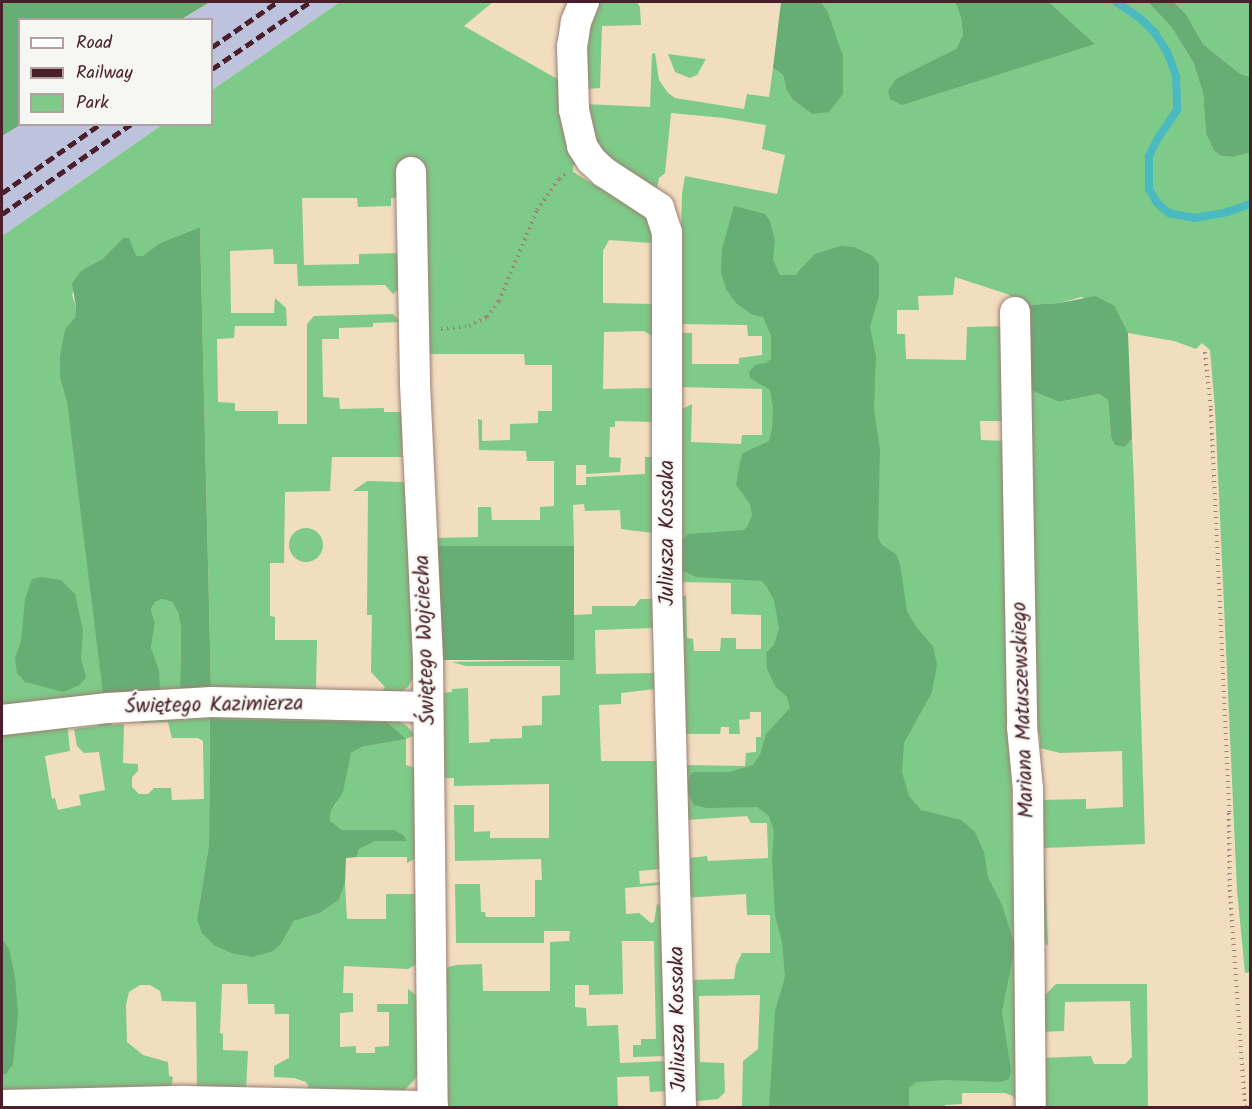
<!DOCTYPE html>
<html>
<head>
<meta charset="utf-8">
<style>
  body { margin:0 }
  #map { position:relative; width:1252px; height:1109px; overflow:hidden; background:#f1debf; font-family:Kalam,sans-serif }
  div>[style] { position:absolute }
  .industrial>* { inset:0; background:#bec3dd }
  .green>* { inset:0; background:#7eca88 }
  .round { border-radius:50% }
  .forest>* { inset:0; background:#66ae74; transform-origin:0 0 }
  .stream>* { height:8px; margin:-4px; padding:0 4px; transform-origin:4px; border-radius:4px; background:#4bbac0 }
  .path>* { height:4px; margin-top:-2px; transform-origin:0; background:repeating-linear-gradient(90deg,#9e7e75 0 1.5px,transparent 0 6px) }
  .roads { filter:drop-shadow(0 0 2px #9e7e75) drop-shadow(0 0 2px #9e7e75) }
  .street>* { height:30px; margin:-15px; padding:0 15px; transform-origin:15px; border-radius:15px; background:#fff }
  .rail>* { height:4.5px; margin-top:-2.25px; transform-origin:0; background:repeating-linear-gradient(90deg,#4a1f2b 0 9px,transparent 0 13.5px) }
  span { translate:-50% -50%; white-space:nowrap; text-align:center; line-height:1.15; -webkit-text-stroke:4.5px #f6f6f2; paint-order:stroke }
  .street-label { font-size:21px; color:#4a1f2b }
  .frame { position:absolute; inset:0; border:3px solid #4a1f2b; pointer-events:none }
  .legend { position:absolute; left:18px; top:18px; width:195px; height:108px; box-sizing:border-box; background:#f6f6f2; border:2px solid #b1a0a2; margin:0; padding:8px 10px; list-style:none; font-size:18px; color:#4a1f2b }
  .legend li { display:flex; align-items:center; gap:12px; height:30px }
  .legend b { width:30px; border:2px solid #b1a0a2 }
</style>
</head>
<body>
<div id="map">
  <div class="industrial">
    <div style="clip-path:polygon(210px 2px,340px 2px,212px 90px,212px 20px,182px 20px)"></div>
    <div style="clip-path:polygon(20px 125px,162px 125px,2px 236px,2px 136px)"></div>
  </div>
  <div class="green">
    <div style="clip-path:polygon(evenodd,340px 2px,493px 2px,464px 26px,559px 80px,579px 163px,573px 166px,573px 172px,651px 219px,651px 243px,609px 240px,603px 251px,603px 303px,652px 304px,652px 336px,644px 331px,604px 332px,603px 389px,652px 388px,653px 422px,615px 421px,615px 427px,610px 427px,609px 457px,621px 458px,620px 472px,586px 474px,586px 465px,576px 465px,576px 485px,586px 485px,586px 477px,645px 474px,645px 457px,652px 457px,653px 533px,621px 529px,620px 510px,585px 511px,584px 504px,573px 505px,574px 546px,435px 548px,434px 538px,478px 537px,478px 507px,491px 507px,492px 520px,540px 520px,540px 507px,554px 506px,554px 461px,527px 461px,526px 451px,479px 450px,478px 419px,482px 420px,482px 441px,510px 440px,510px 424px,538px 423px,538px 411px,552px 411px,552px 365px,525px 365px,524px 354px,429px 354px,400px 198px,391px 198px,391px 206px,358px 207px,357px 198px,302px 198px,304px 265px,359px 264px,359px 254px,401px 253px,401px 287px,393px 294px,385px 285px,298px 286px,297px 264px,274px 264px,273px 249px,230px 251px,231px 313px,274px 313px,275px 298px,286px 308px,287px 326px,235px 326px,234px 338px,217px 339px,218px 402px,235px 403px,235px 411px,278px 411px,278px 424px,307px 424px,307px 324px,314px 316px,393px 314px,401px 322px,373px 323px,373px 327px,339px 328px,339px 339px,322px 339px,323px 397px,339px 398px,340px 409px,384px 408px,384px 412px,402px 412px,402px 457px,332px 457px,330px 491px,285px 492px,284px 563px,270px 563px,270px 616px,275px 617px,275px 640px,317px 640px,316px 688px,319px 689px,319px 698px,2px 711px,2px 236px,162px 125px,212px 124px,212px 90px,340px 2px,200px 227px,211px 687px,180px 689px,181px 628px,178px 612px,172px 602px,162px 599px,155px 602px,151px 609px,155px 623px,151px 648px,160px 690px,104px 693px,67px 403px,60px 378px,65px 329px,75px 317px,76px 307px,72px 295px,82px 270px,102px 259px,123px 238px,136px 256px,144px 256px,160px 243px,200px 227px)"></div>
    <div style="clip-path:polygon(598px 2px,637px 2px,640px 7px,641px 25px,602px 26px,600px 88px,584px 89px,586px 20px)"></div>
    <div style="clip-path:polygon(821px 2px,955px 2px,961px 18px,963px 35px,956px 49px,932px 63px,1095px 44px,1049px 2px,1148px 2px,1172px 28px,1193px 62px,1203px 93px,1206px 134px,1214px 151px,1221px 156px,1233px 157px,1250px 153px,1250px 972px,1245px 973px,1237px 890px,1215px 409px,1210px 350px,1202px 343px,1196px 349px,1174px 341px,1128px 333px,1115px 306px,1081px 297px,1060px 303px,1027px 305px,1007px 294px,955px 277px,953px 295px,918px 296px,919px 310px,897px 310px,897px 334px,905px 334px,906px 359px,966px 360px,967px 327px,1006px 326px,1007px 421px,980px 421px,981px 440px,1007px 441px,1015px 1031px,1018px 1104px,1013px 1096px,1005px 1093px,962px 1093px,962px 1104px,945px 1105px,945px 1107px,742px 1107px,743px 1061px,758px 1049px,760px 995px,699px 996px,700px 1062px,724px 1063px,725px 1092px,718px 1099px,688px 1102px,689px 980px,734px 979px,736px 965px,742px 953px,770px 953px,770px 915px,747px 915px,746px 894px,683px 898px,690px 858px,707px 856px,708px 861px,768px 858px,768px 853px,767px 823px,751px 823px,747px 816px,686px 820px,683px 765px,745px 766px,746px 753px,756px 752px,756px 737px,761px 737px,761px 712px,750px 712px,750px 719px,739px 720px,740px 734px,729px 734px,729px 727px,721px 727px,720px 734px,682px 734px,681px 597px,686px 595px,687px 638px,693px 639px,694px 651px,720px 651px,721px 638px,736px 638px,736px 649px,761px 649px,761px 615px,731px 614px,731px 583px,680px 582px,678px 411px,692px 404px,691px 442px,741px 444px,742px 435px,762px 435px,762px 389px,677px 387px,679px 333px,692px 333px,692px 364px,739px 364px,739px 358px,762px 355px,762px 336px,748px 336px,747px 325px,679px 324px,682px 194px,685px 176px,777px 194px,785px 155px,762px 149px,766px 125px,724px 118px,671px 113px,665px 173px,659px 178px,657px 188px,617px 169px,596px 151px,584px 104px,650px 107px,652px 54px,655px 53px,659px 80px,668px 93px,675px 98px,744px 109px,747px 94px,769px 97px,773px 68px,783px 75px,786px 89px,792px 99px,812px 114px,827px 10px)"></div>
    <div style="clip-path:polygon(1174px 2px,1250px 2px,1250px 77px,1239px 73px,1203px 44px,1186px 14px)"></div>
    <div style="clip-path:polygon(668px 54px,706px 59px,697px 75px,690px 78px,675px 72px)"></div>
    <div style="clip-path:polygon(1028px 389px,1059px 402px,1099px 394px,1108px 400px,1111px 436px,1125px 447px,1132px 439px,1134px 484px,1145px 844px,1044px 848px,1048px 946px,1039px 935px,1042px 800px,1086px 799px,1086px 809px,1123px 807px,1122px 751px,1060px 753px,1040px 748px,1040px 736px,1031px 720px)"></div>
    <div style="clip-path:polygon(367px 481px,402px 482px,409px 485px,414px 676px,408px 687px,398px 694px,378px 697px,385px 687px,371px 672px,372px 615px,367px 615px,368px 491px,353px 491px)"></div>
    <div class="round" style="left:289px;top:528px;width:34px;height:34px"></div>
    <div style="clip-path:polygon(640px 599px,654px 599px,655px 628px,595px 630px,596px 674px,655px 673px,655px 689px,621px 693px,621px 704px,599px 705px,601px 761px,657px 761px,661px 869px,639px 871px,640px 884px,662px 882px,659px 885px,625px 888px,626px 914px,639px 913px,651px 923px,654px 922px,657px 904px,666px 907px,668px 1056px,633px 1057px,633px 1045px,641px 1045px,641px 1039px,656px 1039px,654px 941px,622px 941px,623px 994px,589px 995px,589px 985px,575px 985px,575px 1007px,586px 1008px,587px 1026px,618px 1025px,620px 1063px,668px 1061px,668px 1091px,650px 1092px,649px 1076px,617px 1077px,618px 1107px,445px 1107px,444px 968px,456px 965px,482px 964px,483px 991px,550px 991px,550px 942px,569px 941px,570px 931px,544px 931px,544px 943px,456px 943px,455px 884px,480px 884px,481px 912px,485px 912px,486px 917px,535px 917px,535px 880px,542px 880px,541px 859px,455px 861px,454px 805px,474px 805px,474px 832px,490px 831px,490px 838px,549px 838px,549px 784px,454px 786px,454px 778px,442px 778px,442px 693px,452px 692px,452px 689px,468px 688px,469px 743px,490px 742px,490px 739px,522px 738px,522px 726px,542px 725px,542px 696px,560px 695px,560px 666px,466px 666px,452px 662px,573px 660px,574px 615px,592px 614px,592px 606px,635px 606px)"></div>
    <div style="clip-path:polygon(146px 715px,395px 719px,407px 726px,415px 735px,406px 739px,406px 765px,418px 769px,418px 857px,407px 863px,407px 857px,357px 857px,359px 849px,363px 845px,375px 841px,406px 841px,394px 830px,342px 830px,330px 822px,331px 811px,336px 804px,351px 753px,362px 747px,405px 739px,387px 722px,210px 719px,209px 844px,197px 919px,281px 944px,294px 921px,320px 913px,339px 900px,345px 883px,347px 919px,386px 919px,386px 894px,418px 894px,419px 963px,408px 969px,344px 966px,343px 993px,353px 993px,353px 1012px,340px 1013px,340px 1047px,356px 1046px,356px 1053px,375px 1053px,375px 1047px,389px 1046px,389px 1012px,377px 1012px,377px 1004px,408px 1004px,408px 989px,418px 997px,421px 1072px,405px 1090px,394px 1093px,308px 1097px,308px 1085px,306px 1082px,294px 1078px,274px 1077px,274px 1066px,289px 1058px,289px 1014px,275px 1014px,274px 1004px,248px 1004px,247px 984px,222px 984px,220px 1033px,223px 1034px,223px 1050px,248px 1051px,246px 1090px,197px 1090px,196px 1002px,162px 1001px,160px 991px,150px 985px,140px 985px,129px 992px,126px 1005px,127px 1042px,143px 1055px,168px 1062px,169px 1076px,173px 1077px,171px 1089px,2px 1094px,2px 729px,67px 721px,70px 751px,45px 756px,52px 799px,55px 798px,58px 810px,81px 805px,79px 795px,105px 790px,99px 752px,84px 753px,77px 746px,74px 729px,98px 726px,98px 718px,110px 716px,112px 725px,124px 724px,123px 763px,138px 764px,138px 771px,132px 777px,132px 787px,139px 794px,148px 794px,154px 788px,171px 788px,172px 800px,204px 799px,203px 741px,198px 738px,172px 738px,168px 722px,141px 723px)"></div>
    <div style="clip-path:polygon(1056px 984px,1147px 984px,1148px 1107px,1042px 1107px,1042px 1058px,1091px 1056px,1094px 1064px,1125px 1064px,1132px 1057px,1130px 1001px,1065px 1002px,1064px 1031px,1041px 1032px,1041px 999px)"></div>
  </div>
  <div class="forest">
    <div style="clip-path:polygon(2px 2px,210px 2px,182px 19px,20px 20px,20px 125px,2px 136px)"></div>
    <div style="clip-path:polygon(781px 2px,821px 2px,827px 10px,843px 56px,843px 94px,829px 112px,812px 114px,792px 99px,786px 89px,783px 75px,773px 68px)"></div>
    <div style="clip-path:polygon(955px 2px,1049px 2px,1095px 44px,902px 105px,890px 99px,888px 91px,896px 79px,956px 49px,963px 35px,961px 18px)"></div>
    <div style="clip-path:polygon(1148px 2px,1174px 2px,1186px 14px,1203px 44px,1239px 73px,1250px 77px,1250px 153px,1233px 157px,1221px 156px,1214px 151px,1206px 134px,1203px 93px,1193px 62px,1172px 28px)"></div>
    <div style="clip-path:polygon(734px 206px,765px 214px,770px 221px,775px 241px,773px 260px,780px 275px,795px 275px,815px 254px,841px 246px,854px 247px,873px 256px,879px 264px,879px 295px,870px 327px,876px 356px,874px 409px,880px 450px,878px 537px,882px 545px,896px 554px,900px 564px,907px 611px,917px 628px,933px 646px,937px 665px,932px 692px,904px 743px,902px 772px,909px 796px,921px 810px,961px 820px,975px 832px,984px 852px,988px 877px,1002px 905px,1015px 946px,1002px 1012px,1011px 1071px,1009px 1079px,1001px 1082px,944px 1080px,916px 1082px,909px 1088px,909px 1107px,769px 1107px,775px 1011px,785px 977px,782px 942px,775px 915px,772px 861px,774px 831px,769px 816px,757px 807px,707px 808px,694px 805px,688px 794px,687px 780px,693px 772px,729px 772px,753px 765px,760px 755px,766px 734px,790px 708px,787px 697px,775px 686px,767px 669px,766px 653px,774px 645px,779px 628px,774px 600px,768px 589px,762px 581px,696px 577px,683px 571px,681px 556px,682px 540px,688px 534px,744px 530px,748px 525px,752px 515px,750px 504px,736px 485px,740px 462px,743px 453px,769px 441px,772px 429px,773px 408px,770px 390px,750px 378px,749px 372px,755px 365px,766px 363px,771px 359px,771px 336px,763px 317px,753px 315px,736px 303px,726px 289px,721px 272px,722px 249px)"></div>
    <div style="clip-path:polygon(200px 227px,211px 688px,180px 689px,181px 628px,178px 612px,172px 602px,162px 599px,155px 602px,151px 609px,155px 623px,151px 648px,159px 671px,160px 690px,103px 693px,67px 403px,60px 378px,60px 356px,65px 329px,75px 317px,76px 307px,72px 283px,82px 270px,102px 259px,123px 238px,129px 238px,136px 256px,143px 256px,160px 243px)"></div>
    <div style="clip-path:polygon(1095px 296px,1115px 306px,1128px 333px,1132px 439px,1125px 447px,1115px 445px,1111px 436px,1108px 400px,1099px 394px,1059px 402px,1028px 389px,1027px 305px,1060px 303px)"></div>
    <div style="left:574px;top:546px;width:114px;height:139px;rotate:90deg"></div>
    <div style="clip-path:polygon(41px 577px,61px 580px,75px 594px,83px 631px,81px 659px,86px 677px,80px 685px,63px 692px,25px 682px,17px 673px,15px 658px,21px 641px,25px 599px,32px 579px)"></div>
    <div style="clip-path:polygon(210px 719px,387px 722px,406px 739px,362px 747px,351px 753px,343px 792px,331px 811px,330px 821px,342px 830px,394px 830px,403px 835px,407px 841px,375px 841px,359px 849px,357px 857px,346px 858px,345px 883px,339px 900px,320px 913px,294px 921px,281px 944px,273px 951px,252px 957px,231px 953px,214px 945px,202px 933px,197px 919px,209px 844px)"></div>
    <div style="clip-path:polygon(2px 939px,9px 949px,15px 977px,18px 1014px,13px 1064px,6px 1074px,2px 1075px)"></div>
  </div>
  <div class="stream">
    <div style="left:1116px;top:2px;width:30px;rotate:34deg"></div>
    <div style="left:1141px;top:19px;width:20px;rotate:45deg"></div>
    <div style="left:1155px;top:33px;width:22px;rotate:58deg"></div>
    <div style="left:1167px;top:52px;width:26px;rotate:69deg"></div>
    <div style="left:1176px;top:76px;width:34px;rotate:88deg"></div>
    <div style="left:1177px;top:110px;width:36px;rotate:124deg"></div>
    <div style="left:1157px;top:140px;width:18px;rotate:117deg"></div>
    <div style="left:1149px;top:156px;width:33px;rotate:90deg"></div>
    <div style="left:1149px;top:189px;width:16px;rotate:60deg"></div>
    <div style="left:1157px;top:203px;width:16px;rotate:40deg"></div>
    <div style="left:1169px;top:213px;width:25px;rotate:11deg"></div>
    <div style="left:1194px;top:218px;width:34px;rotate:-10deg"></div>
    <div style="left:1227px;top:212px;width:24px;rotate:-19deg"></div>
  </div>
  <div class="path">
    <div style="left:441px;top:329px;width:28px;rotate:-6deg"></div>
    <div style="left:469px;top:326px;width:20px;rotate:-27deg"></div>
    <div style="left:487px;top:317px;width:20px;rotate:-53deg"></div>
    <div style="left:499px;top:301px;width:99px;rotate:-67.3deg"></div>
    <div style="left:537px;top:210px;width:38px;rotate:-55deg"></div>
    <div style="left:559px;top:179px;width:10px;rotate:-37deg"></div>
    <div style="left:1205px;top:352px;width:57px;rotate:84deg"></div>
    <div style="left:1211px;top:409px;width:404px;rotate:87.4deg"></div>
    <div style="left:1229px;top:813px;width:77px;rotate:89.3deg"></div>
    <div style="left:1230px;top:890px;width:219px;rotate:86.1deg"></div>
  </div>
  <div class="roads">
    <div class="street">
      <div style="left:584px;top:2px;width:22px;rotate:112deg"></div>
      <div style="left:576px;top:22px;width:24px;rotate:99deg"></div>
      <div style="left:572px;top:46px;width:64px;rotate:88.2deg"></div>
      <div style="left:574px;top:110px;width:37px;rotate:77deg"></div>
      <div style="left:582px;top:146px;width:17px;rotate:57deg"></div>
      <div style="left:591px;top:160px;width:18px;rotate:43deg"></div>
      <div style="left:604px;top:172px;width:66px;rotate:33.2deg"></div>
      <div style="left:659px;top:208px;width:25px;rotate:72deg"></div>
      <div style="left:667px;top:232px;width:355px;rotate:90deg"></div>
      <div style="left:667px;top:587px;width:521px;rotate:88.46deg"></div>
      <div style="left:411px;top:172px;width:212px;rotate:88.9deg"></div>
      <div style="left:415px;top:384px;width:277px;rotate:87.3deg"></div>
      <div style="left:428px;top:661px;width:447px;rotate:89.4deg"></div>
      <div style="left:1015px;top:312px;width:415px;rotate:89deg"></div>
      <div style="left:1022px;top:727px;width:62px;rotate:84.5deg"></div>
      <div style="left:1028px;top:789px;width:319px;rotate:89.5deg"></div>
      <div style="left:2px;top:720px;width:107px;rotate:-6.5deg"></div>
      <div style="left:108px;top:708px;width:104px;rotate:-3.3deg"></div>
      <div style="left:212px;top:702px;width:216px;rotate:1.3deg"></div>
      <div style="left:2px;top:1105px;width:183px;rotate:-1.3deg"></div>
      <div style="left:185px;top:1101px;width:248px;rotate:1.2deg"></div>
    </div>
  </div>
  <div class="rail">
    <div style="left:212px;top:47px;width:79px;rotate:-34.7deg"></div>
    <div style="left:212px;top:69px;width:119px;rotate:-34.4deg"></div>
    <div style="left:2px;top:193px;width:120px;rotate:-35.1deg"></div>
    <div style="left:2px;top:214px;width:157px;rotate:-34.9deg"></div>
  </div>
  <div class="street-label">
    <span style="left:668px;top:533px;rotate:-90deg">Juliusza Kossaka</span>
    <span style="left:426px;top:640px;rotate:-92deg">Świętego Wojciecha</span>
    <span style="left:214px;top:706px;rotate:-1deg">Świętego Kazimierza</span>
    <span style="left:1024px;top:710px;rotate:-92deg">Mariana Matuszewskiego</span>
    <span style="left:679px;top:1019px;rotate:-91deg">Juliusza Kossaka</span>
  </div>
  <div class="frame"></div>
  <ul class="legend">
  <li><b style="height:8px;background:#fff"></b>Road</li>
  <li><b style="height:8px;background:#4a1f2b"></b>Railway</li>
  <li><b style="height:16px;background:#7eca88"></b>Park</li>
  </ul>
</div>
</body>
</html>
